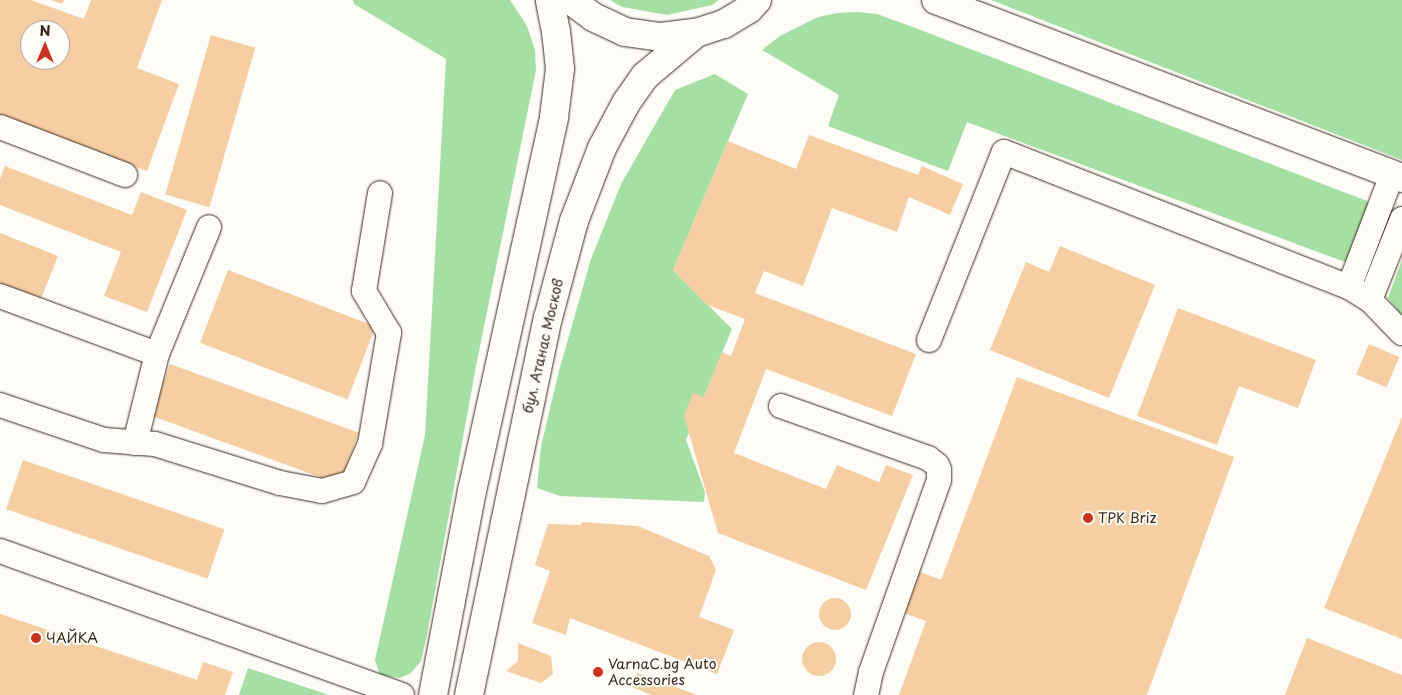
<!DOCTYPE html>
<html>
<head>
<meta charset="utf-8">
<style>
  body { margin:0 }
  #map { position:relative; width:1402px; height:695px; overflow:hidden; background:#fdfcf7; font-family:"Playpen Sans",sans-serif }
  div>[style] { position:absolute }
  .green>* { inset:0; background:#a6dfa4 }
  .building>* { inset:0; background:#f5cea4; transform-origin:0 0 }
  .round { border-radius:50% }
  .roads { filter:drop-shadow(0 0 1px #3b2a1e) drop-shadow(0 0 1px #3b2a1e) }
  .minor>* { height:24px; margin:-12px; padding:0 12px; transform-origin:12px; border-radius:12px; background:#fdfcf7 }
  .major>* { height:28px; margin:-14px; padding:0 14px; transform-origin:14px; border-radius:14px; background:#fdfcf7 }
  .dots>* { width:14px; height:14px; translate:-50% -50%; box-sizing:border-box; border:2px solid #fdfcf7; border-radius:50% }
  span { translate:-50% -50%; white-space:nowrap; text-align:center; line-height:1.15; -webkit-text-stroke:4px #fdfcf7; paint-order:stroke }
  .street-label { font-size:14px; color:#3b2a1e }
  .poi-label { font-size:14px; color:#3b2a1e }
  .left { translate:0 -50%; text-align:left }
  .north { position:absolute; left:20px; top:20px; width:50px; height:50px; box-sizing:border-box; background:#fdfcf7; border:1px solid #afa8a0; border-radius:50%; rotate:0deg; font-size:14px; font-weight:700; line-height:20px; text-align:center; color:#3b2a1e }
  .north::after { content:''; display:block; margin:auto; width:18px; height:22px; background:#c8321e; clip-path:polygon(50% 0,100% 100%,50% 72%,0 100%) }
</style>
</head>
<body>
<div id="map">
  <div class="green">
    <div style="clip-path:polygon(353px 0,510px 0,527px 26px,535px 50px,536px 70px,477px 361px,427px 635px,421px 661px,411px 673px,400px 678px,380px 675px,375px 660px,425px 435px,446px 59px,354px 4px)"></div>
    <div style="clip-path:polygon(610px 0,719px 0,712px 5px,667px 15px,622px 7px)"></div>
    <div style="clip-path:polygon(991px 0,1402px 0,1402px 160px)"></div>
    <div style="clip-path:polygon(857px 12px,877px 14px,910px 26px,1375px 204px,1355px 257px,1345px 262px,967px 122px,948px 171px,828px 126px,839px 95px,762px 50px,780px 36px,818px 17px,837px 13px)"></div>
    <div style="clip-path:polygon(715px 74px,748px 94px,673px 270px,732px 329px,686px 440px,705px 492px,704px 502px,560px 496px,537px 488px,541px 446px,559px 371px,591px 259px,621px 184px,675px 90px)"></div>
    <div style="clip-path:polygon(1402px 260px,1402px 316px,1388px 298px)"></div>
    <div style="clip-path:polygon(248px 668px,329px 695px,239px 695px)"></div>
  </div>
  <div class="building">
    <div style="clip-path:polygon(evenodd,0 0,31px 0,84px 19px,91px 0,162px 0,137px 68px,179px 84px,147px 171px,0 117px,0 0,30px 30px,60px 30px,60px 60px,30px 60px,30px 30px)"></div>
    <div style="clip-path:polygon(51px 0,64px 0,62px 4px)"></div>
    <div style="left:211px;top:35px;width:46px;height:166px;rotate:16deg"></div>
    <div style="clip-path:polygon(809px 135px,918px 175px,922px 166px,963px 184px,950px 215px,909px 197px,897px 232px,832px 208px,803px 286px,764px 271px,755px 293px,916px 354px,892px 416px,766px 369px,734px 453px,826px 489px,837px 465px,879px 482px,886px 465px,913px 475px,866px 590px,718px 533px,684px 416px,693px 393px,704px 397px,722px 352px,731px 356px,745px 319px,707px 305px,673px 270px,728px 141px,796px 169px)"></div>
    <div style="clip-path:polygon(5px 166px,132px 215px,141px 192px,187px 210px,147px 312px,104px 296px,121px 252px,0 205px,0 179px)"></div>
    <div style="clip-path:polygon(0 233px,58px 256px,40px 301px,0 285px)"></div>
    <div style="clip-path:polygon(1060px 246px,1155px 285px,1109px 398px,990px 350px,1026px 262px,1049px 272px)"></div>
    <div style="left:228px;top:270px;width:158px;height:78px;rotate:21deg"></div>
    <div style="clip-path:polygon(1178px 308px,1316px 360px,1298px 408px,1239px 386px,1217px 445px,1137px 416px)"></div>
    <div style="left:1369px;top:344px;width:33px;height:33px;rotate:23deg"></div>
    <div style="left:170px;top:364px;width:201px;height:55px;rotate:20deg"></div>
    <div style="clip-path:polygon(1017px 377px,1234px 457px,1147px 695px,899px 695px,926px 621px,901px 612px,918px 571px,941px 580px)"></div>
    <div style="clip-path:polygon(1402px 417px,1402px 639px,1324px 608px)"></div>
    <div style="left:23px;top:460px;width:213px;height:52px;rotate:19deg"></div>
    <div style="clip-path:polygon(583px 522px,638px 526px,709px 556px,716px 570px,699px 617px,734px 630px,717px 674px,570px 618px,566px 635px,532px 623px,550px 571px,535px 565px,548px 524px,580px 525px)"></div>
    <div class="round" style="left:819px;top:598px;width:32px;height:32px"></div>
    <div style="clip-path:polygon(0 614px,197px 680px,203px 662px,233px 672px,225px 695px,0 695px)"></div>
    <div style="clip-path:polygon(1307px 638px,1402px 675px,1402px 695px,1285px 695px)"></div>
    <div class="round" style="left:802px;top:642px;width:34px;height:34px"></div>
    <div style="clip-path:polygon(518px 643px,551px 656px,553px 674px,541px 683px,506px 671px,518px 661px)"></div>
    <div style="clip-path:polygon(637px 673px,697px 695px,652px 695px,632px 687px)"></div>
  </div>
  <div class="roads">
    <div class="minor">
      <div style="left:0;top:127px;width:134px;rotate:21deg"></div>
      <div style="left:1349px;top:287px;width:25px;rotate:32deg"></div>
      <div style="left:1370px;top:300px;width:87px;rotate:-68.4deg"></div>
      <div style="left:0;top:296px;width:167px;rotate:20.3deg"></div>
      <div style="left:1370px;top:300px;width:46px;rotate:45.9deg"></div>
      <div style="left:929px;top:340px;width:202px;rotate:-68.3deg"></div>
      <div style="left:1004px;top:152px;width:370px;rotate:21.4deg"></div>
      <div style="left:1349px;top:287px;width:120px;rotate:-69deg"></div>
      <div style="left:0;top:405px;width:110px;rotate:18.6deg"></div>
      <div style="left:104px;top:440px;width:51px;rotate:4.5deg"></div>
      <div style="left:155px;top:444px;width:131px;rotate:17.3deg"></div>
      <div style="left:280px;top:483px;width:43px;rotate:10.8deg"></div>
      <div style="left:322px;top:491px;width:32px;rotate:-16deg"></div>
      <div style="left:353px;top:482px;width:42px;rotate:-65.9deg"></div>
      <div style="left:370px;top:444px;width:113px;rotate:-80.3deg"></div>
      <div style="left:389px;top:333px;width:49px;rotate:-120.8deg"></div>
      <div style="left:364px;top:291px;width:99px;rotate:-80.7deg"></div>
      <div style="left:781px;top:406px;width:156px;rotate:19.5deg"></div>
      <div style="left:928px;top:458px;width:11px;rotate:38deg"></div>
      <div style="left:937px;top:465px;width:5px;rotate:68deg"></div>
      <div style="left:939px;top:470px;width:10px;rotate:90deg"></div>
      <div style="left:939px;top:480px;width:204px;rotate:109.5deg"></div>
      <div style="left:871px;top:672px;width:24px;rotate:102deg"></div>
      <div style="left:135px;top:443px;width:92px;rotate:-76.1deg"></div>
      <div style="left:157px;top:354px;width:137px;rotate:-67.7deg"></div>
      <div style="left:0;top:551px;width:427px;rotate:19.7deg"></div>
    </div>
    <div class="major">
      <div style="left:570px;top:0;width:29px;rotate:36deg"></div>
      <div style="left:593px;top:17px;width:35px;rotate:25deg"></div>
      <div style="left:625px;top:32px;width:36px;rotate:8deg"></div>
      <div style="left:661px;top:37px;width:35px;rotate:-7deg"></div>
      <div style="left:696px;top:33px;width:29px;rotate:-18deg"></div>
      <div style="left:724px;top:24px;width:29px;rotate:-31deg"></div>
      <div style="left:749px;top:9px;width:12px;rotate:-48deg"></div>
      <div style="left:936px;top:0;width:499px;rotate:20.9deg"></div>
      <div style="left:433px;top:695px;width:208px;rotate:-79.2deg"></div>
      <div style="left:472px;top:491px;width:383px;rotate:-77.6deg"></div>
      <div style="left:554px;top:117px;width:48px;rotate:-82.9deg"></div>
      <div style="left:560px;top:69px;width:37px;rotate:-96deg"></div>
      <div style="left:556px;top:32px;width:33px;rotate:-101deg"></div>
      <div style="left:469px;top:695px;width:385px;rotate:-78.2deg"></div>
      <div style="left:548px;top:318px;width:100px;rotate:-75deg"></div>
      <div style="left:574px;top:221px;width:78px;rotate:-69deg"></div>
      <div style="left:602px;top:148px;width:51px;rotate:-61.9deg"></div>
      <div style="left:626px;top:103px;width:33px;rotate:-55deg"></div>
      <div style="left:645px;top:76px;width:67px;rotate:-40.1deg"></div>
    </div>
  </div>
  <div class="dots">
    <div style="left:1088px;top:518px;background:#c8321e"></div>
    <div style="left:36px;top:638px;background:#c8321e"></div>
    <div style="left:598px;top:672px;background:#c8321e"></div>
  </div>
  <div class="street-label">
    <span style="left:543px;top:346px;rotate:-77deg">бул. Атанас Москов</span>
  </div>
  <div class="poi-label">
    <span class="left" style="left:1098px;top:518px">TPK Briz</span>
    <span class="left" style="left:46px;top:638px">ЧАЙКА</span>
    <span class="left" style="left:608px;top:672px">VarnaC.bg Auto<br>Accessories</span>
  </div>
  <div class="north">N</div>
</div>
</body>
</html>
